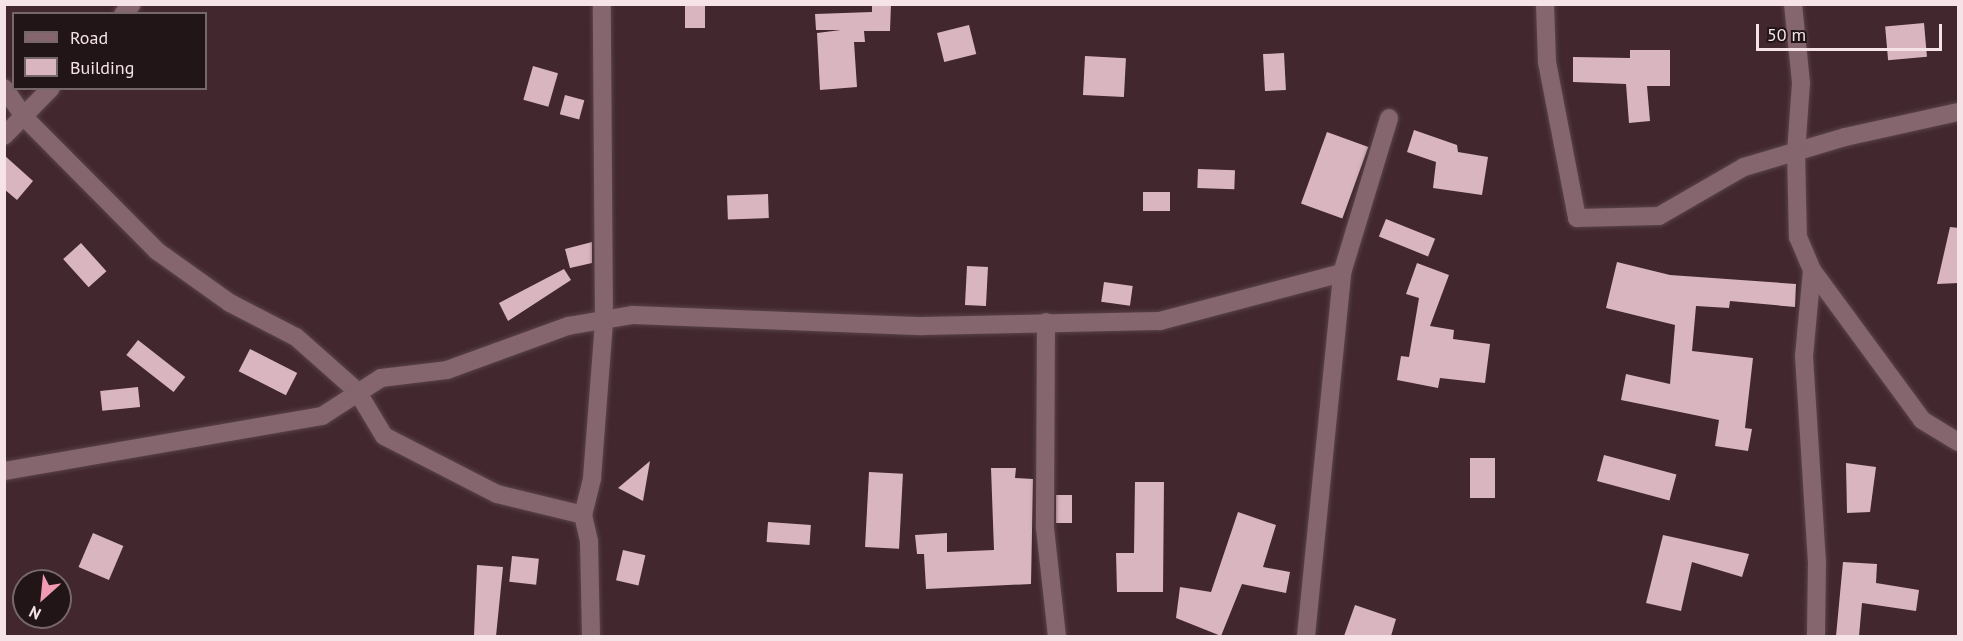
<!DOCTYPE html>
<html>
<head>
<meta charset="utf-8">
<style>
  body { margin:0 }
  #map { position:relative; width:1963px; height:641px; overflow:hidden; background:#42272f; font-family:"PT Sans",sans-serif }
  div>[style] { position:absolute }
  .building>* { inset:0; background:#d9b6bf; transform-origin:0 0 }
  .roads { filter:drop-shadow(0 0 2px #594349) drop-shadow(0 0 2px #594349) }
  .minor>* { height:18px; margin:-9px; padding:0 9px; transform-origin:9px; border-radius:9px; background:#85656e }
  span { translate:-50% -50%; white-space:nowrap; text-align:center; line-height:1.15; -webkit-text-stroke:6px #211518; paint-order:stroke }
  .frame { position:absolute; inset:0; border:6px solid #f5e3e7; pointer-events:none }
  .legend { position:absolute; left:12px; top:12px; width:195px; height:78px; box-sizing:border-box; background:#211518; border:2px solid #76676b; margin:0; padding:8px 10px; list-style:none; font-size:18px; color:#f5e3e7 }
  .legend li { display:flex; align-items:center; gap:12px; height:30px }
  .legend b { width:30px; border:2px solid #76676b }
  .north { position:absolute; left:12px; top:569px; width:60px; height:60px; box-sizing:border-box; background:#211518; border:2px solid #76676b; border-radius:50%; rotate:207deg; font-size:16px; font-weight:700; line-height:24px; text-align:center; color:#f5e3e7 }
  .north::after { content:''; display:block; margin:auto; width:21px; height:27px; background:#f19ab3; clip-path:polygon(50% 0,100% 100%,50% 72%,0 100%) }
  .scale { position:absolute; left:1756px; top:24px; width:186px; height:27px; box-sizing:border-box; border:3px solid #f5e3e7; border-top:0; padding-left:8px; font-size:18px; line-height:21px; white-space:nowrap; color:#f5e3e7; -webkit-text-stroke:4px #211518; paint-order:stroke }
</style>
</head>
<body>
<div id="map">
  <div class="building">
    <div style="left:685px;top:4px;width:20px;height:24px"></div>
    <div style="clip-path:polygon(872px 4px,891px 4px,890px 31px,864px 31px,865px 42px,854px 42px,857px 87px,820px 90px,817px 33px,841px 30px,816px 30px,815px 14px,872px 12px)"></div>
    <div style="left:1924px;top:23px;width:34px;height:39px;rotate:85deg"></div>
    <div style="left:969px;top:25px;width:30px;height:33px;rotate:76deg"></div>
    <div style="clip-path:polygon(1630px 50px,1670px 50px,1670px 86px,1647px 86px,1650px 121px,1629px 123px,1626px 84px,1573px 82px,1573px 57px,1630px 58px)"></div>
    <div style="left:1284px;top:53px;width:37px;height:21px;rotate:87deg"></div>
    <div style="left:1085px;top:56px;width:41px;height:39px;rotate:3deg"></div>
    <div style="left:533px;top:66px;width:26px;height:35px;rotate:16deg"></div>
    <div style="left:565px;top:95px;width:20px;height:20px;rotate:15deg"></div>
    <div style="clip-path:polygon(1414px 130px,1457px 145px,1458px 152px,1488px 157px,1482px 195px,1433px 188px,1436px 162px,1407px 152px)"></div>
    <div style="left:1327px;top:132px;width:44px;height:76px;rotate:20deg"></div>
    <div style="clip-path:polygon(4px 155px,33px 181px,17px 200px,4px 189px)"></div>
    <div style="left:1198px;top:169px;width:37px;height:19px;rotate:2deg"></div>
    <div style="left:1143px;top:192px;width:27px;height:19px"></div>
    <div style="left:768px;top:194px;width:24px;height:41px;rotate:88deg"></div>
    <div style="left:1386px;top:219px;width:53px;height:19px;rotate:22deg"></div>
    <div style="clip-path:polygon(1950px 227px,1959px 228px,1959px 283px,1937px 284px)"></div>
    <div style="clip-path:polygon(592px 242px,592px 263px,570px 268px,565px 249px)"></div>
    <div style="left:81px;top:243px;width:38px;height:24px;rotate:48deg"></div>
    <div style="clip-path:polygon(1617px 262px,1670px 275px,1796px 284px,1795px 307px,1730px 301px,1729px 308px,1696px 306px,1692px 351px,1753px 358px,1745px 428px,1752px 429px,1748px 451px,1715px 446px,1719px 420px,1621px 400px,1626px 374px,1670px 384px,1675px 325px,1606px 308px)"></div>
    <div style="clip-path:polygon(1417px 263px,1449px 275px,1430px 326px,1454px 330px,1453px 339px,1490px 344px,1485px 383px,1440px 378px,1438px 388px,1397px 380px,1401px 356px,1409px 357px,1419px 298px,1406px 294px)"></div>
    <div style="left:967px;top:266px;width:21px;height:39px;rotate:3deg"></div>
    <div style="clip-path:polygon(564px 269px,571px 280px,508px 321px,499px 303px)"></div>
    <div style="left:1104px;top:282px;width:29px;height:20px;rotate:8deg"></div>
    <div style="left:138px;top:340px;width:60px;height:19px;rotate:38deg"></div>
    <div style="left:250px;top:349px;width:53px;height:25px;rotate:27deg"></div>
    <div style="left:138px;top:387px;width:20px;height:38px;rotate:84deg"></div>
    <div style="left:1604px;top:455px;width:75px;height:27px;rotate:15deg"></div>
    <div style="left:1470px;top:458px;width:25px;height:40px"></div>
    <div style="clip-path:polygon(650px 461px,643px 501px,618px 488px)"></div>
    <div style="clip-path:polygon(1846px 463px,1876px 467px,1870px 512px,1847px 513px)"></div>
    <div style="clip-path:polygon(991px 468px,1016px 468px,1015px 478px,1033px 479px,1031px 584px,926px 589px,924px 554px,917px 554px,915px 535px,947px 533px,947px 552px,994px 550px)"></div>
    <div style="left:869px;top:472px;width:34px;height:75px;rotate:3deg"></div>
    <div style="clip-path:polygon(1135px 482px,1164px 482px,1163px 592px,1117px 592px,1116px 553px,1134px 553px)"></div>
    <div style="left:1056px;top:495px;width:16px;height:28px"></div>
    <div style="clip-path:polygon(1238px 512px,1276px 525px,1263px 567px,1290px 572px,1286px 593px,1242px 584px,1221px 636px,1176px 618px,1180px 587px,1211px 592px)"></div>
    <div style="left:768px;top:522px;width:43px;height:20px;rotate:4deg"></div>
    <div style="left:93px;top:533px;width:33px;height:37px;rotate:23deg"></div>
    <div style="clip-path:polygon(1663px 535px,1749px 554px,1742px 577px,1692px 562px,1681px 611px,1646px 603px)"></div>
    <div style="left:623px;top:550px;width:23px;height:31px;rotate:13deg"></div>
    <div style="left:512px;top:556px;width:27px;height:26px;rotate:6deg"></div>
    <div style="clip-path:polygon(1843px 562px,1877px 564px,1876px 583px,1919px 590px,1916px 611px,1862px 603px,1859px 636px,1836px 636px)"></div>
    <div style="clip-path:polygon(477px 565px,503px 567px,496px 636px,474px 636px)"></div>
    <div style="clip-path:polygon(1355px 605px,1396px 619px,1391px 636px,1344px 636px)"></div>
  </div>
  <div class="roads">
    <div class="minor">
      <div style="left:1545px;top:4px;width:58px;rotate:88deg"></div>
      <div style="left:1547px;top:62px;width:159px;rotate:79.1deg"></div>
      <div style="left:1577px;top:218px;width:82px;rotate:-1.4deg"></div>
      <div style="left:1659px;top:216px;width:98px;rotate:-30deg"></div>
      <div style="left:1744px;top:167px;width:105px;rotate:-16.5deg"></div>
      <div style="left:1845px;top:137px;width:116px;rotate:-12.5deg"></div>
      <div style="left:1793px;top:4px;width:79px;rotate:84.2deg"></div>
      <div style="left:1801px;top:83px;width:69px;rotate:94.1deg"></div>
      <div style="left:1796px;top:152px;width:85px;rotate:88.7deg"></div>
      <div style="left:1798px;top:237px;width:36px;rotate:67deg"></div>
      <div style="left:1812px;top:270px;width:186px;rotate:53.7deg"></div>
      <div style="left:1922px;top:420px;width:42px;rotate:31.4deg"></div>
      <div style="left:123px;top:14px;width:13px;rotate:-48deg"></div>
      <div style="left:4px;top:88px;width:35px;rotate:55deg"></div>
      <div style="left:24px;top:117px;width:189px;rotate:45.2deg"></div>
      <div style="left:157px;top:251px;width:90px;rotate:35.5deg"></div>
      <div style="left:230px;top:303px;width:74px;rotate:27.3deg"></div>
      <div style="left:296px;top:337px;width:81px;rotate:41.5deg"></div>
      <div style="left:357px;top:391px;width:52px;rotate:59deg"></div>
      <div style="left:384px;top:436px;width:127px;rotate:27.2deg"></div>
      <div style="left:497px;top:494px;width:89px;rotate:13.7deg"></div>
      <div style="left:4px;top:136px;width:67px;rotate:-45.6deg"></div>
      <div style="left:1812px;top:270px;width:86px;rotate:95.3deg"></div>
      <div style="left:1804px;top:356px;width:206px;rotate:86.4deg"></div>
      <div style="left:1817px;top:562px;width:74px;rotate:90.8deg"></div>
      <div style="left:1046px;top:322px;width:206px;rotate:90.3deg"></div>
      <div style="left:1045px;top:528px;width:109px;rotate:83.7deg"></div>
      <div style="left:4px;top:471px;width:323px;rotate:-9.8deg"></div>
      <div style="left:322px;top:416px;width:70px;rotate:-32.8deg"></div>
      <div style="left:381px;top:378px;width:66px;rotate:-6.9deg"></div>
      <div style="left:447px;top:370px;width:129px;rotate:-20deg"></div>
      <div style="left:568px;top:326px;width:66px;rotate:-9.6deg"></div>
      <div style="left:633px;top:315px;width:290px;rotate:2.2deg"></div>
      <div style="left:923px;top:326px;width:237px;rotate:-1.2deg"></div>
      <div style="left:1160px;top:321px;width:188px;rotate:-14.8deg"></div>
      <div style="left:591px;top:636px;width:95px;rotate:-91.2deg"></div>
      <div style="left:589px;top:541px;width:27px;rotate:-103deg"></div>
      <div style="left:583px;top:515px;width:38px;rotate:-76deg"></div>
      <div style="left:592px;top:478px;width:155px;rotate:-85.6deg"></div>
      <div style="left:604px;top:323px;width:319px;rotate:-90.4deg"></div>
      <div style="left:1306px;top:636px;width:365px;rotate:-84.3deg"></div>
      <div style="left:1342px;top:273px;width:162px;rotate:-73.1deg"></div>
    </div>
  </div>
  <div class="frame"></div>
  <ul class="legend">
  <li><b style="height:8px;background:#85656e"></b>Road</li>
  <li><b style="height:16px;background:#d9b6bf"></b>Building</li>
  </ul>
  <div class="north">N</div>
  <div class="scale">50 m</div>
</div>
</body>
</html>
